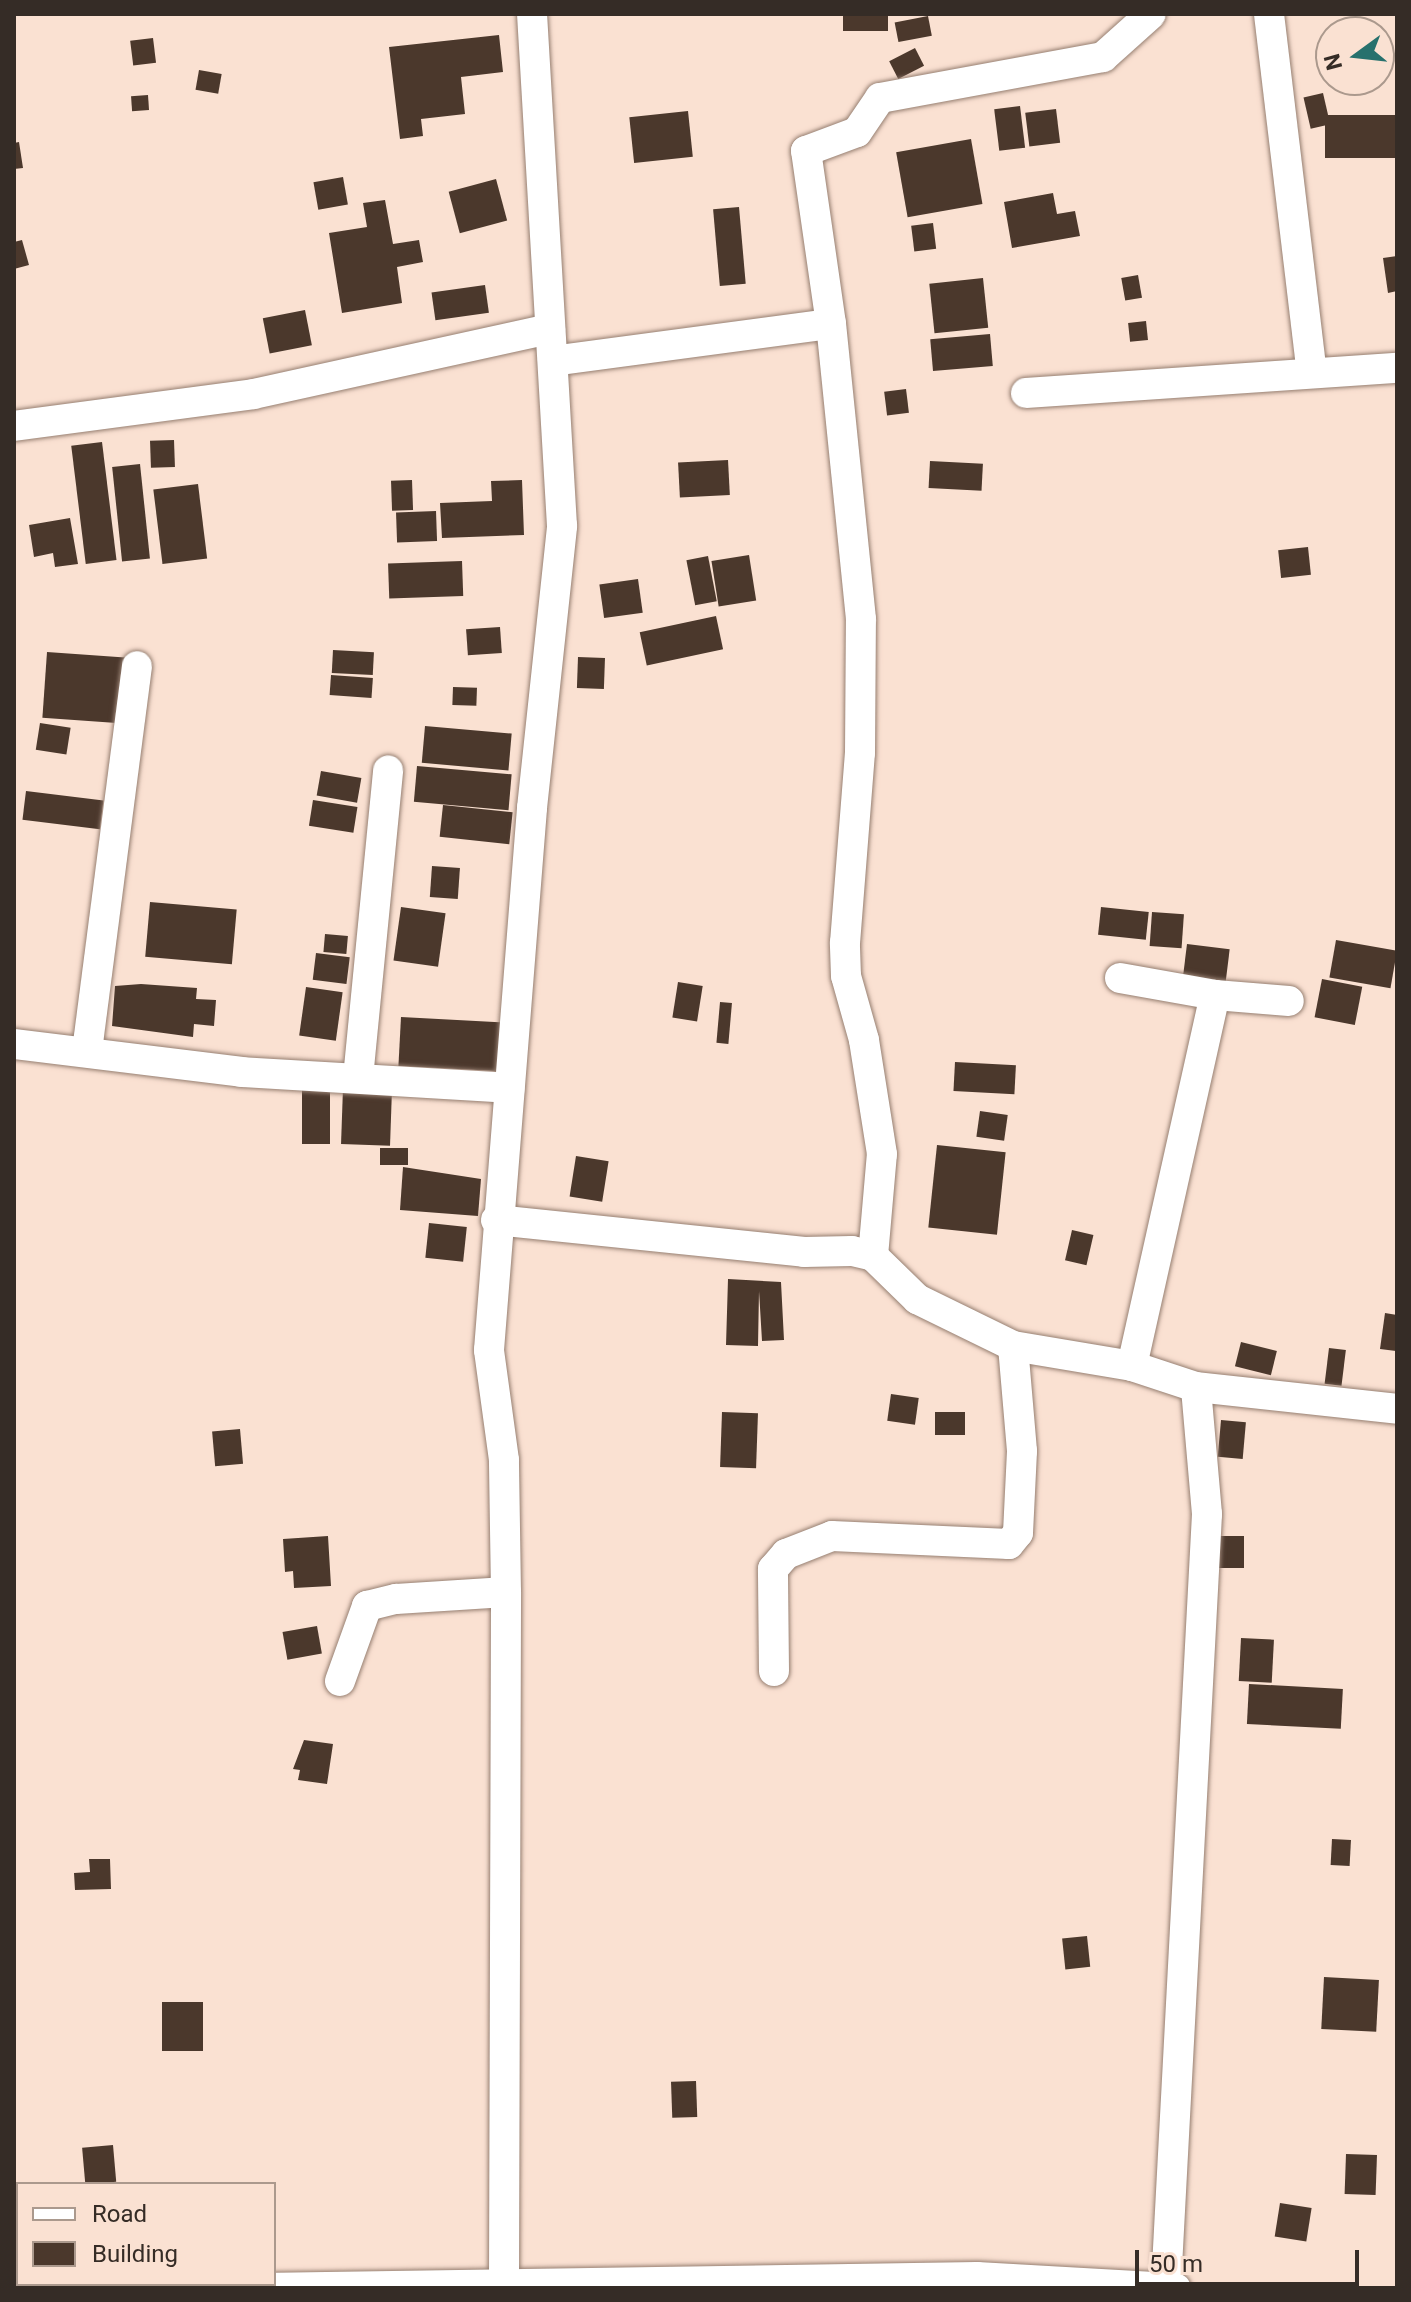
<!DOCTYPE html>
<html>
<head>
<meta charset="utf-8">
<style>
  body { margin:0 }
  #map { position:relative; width:1411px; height:2302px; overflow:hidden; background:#fae1d2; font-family:Roboto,sans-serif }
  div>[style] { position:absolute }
  .building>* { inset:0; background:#4b382c; transform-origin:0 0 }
  .roads { filter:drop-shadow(0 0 2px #967f71) drop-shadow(0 0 2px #967f71) }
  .minor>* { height:30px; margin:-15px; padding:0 15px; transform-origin:15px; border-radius:15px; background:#fff }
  span { translate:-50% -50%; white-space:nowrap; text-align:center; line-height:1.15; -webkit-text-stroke:8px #fae1d2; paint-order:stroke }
  .frame { position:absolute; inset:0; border:16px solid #352c26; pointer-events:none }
  .legend { position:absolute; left:16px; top:2182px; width:260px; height:104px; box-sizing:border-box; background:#fae1d2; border:2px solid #ab998d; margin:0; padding:10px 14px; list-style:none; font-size:24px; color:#352c26 }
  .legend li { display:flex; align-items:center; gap:16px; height:40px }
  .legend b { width:40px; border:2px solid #ab998d }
  .north { position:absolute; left:1315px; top:16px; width:80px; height:80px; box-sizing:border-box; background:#fae1d2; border:2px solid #ab998d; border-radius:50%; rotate:255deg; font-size:22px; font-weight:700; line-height:32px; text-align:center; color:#352c26 }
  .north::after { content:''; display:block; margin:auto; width:28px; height:36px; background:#27716d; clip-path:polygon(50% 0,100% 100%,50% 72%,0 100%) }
  .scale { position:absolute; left:1135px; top:2250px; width:224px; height:36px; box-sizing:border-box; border:4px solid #352c26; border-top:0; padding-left:10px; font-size:24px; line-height:28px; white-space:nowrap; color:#352c26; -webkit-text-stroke:6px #fae1d2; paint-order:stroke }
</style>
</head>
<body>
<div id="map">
  <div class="building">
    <div style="left:843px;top:14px;width:45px;height:17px"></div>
    <div style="left:928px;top:16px;width:20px;height:34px;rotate:79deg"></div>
    <div style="clip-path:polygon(499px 35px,503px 72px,461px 77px,465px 114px,421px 119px,423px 136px,400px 139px,389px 47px)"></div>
    <div style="left:153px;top:38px;width:25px;height:23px;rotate:83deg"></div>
    <div style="left:915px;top:48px;width:20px;height:29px;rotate:63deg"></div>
    <div style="left:199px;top:70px;width:23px;height:20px;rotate:10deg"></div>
    <div style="left:1323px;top:93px;width:32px;height:20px;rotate:77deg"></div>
    <div style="left:148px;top:95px;width:15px;height:17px;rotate:86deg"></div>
    <div style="left:1020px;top:106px;width:42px;height:26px;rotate:83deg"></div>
    <div style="left:1056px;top:109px;width:34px;height:31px;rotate:83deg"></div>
    <div style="left:688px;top:111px;width:46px;height:59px;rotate:84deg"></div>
    <div style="left:1397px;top:115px;width:43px;height:72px;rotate:90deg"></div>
    <div style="left:971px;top:139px;width:66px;height:76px;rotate:80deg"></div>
    <div style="clip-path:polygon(19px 142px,23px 168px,14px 169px,14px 143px)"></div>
    <div style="left:343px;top:177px;width:28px;height:30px;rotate:80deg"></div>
    <div style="left:496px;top:179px;width:43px;height:49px;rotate:75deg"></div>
    <div style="clip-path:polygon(1053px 193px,1057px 214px,1075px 211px,1080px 236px,1012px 248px,1004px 202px)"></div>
    <div style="clip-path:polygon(385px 200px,393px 244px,419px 240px,423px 262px,397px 267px,402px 303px,342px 313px,329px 233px,367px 227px,363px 203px)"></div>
    <div style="left:739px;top:207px;width:77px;height:26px;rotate:85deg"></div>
    <div style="left:933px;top:223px;width:26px;height:22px;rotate:83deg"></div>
    <div style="clip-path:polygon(22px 240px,29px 265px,14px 269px,14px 242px)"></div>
    <div style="clip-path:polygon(1397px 256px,1397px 291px,1388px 293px,1383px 258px)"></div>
    <div style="left:1138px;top:275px;width:23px;height:17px;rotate:80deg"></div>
    <div style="left:983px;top:278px;width:50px;height:54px;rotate:84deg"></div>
    <div style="left:485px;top:285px;width:28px;height:54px;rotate:82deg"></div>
    <div style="left:305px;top:310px;width:36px;height:43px;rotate:79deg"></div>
    <div style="left:1146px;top:321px;width:19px;height:18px;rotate:84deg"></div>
    <div style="left:990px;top:334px;width:32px;height:60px;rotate:85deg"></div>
    <div style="left:906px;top:389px;width:24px;height:22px;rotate:83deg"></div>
    <div style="left:174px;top:440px;width:27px;height:24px;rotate:88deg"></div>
    <div style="left:102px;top:442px;width:119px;height:31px;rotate:83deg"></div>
    <div style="left:728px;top:460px;width:35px;height:50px;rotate:87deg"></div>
    <div style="left:930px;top:461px;width:53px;height:27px;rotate:3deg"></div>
    <div style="left:140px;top:464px;width:95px;height:28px;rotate:84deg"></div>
    <div style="left:412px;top:480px;width:30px;height:21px;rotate:88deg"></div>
    <div style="clip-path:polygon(522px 480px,524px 535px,442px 538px,440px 503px,492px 501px,491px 481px)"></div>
    <div style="left:198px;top:484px;width:75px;height:45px;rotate:83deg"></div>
    <div style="left:436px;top:511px;width:30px;height:40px;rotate:88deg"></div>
    <div style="clip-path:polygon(70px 518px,78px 564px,55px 567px,53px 553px,34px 557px,29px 525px)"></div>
    <div style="left:1308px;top:547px;width:28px;height:30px;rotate:84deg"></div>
    <div style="left:749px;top:555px;width:46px;height:38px;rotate:81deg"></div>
    <div style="left:708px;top:556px;width:46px;height:22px;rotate:79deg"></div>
    <div style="left:462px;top:561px;width:35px;height:74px;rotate:88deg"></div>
    <div style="left:638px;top:579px;width:34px;height:39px;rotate:82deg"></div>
    <div style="left:716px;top:616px;width:34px;height:78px;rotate:78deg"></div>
    <div style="left:500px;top:627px;width:26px;height:34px;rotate:86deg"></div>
    <div style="left:333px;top:650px;width:41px;height:23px;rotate:3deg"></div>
    <div style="left:47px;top:652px;width:78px;height:66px;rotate:4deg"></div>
    <div style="left:578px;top:657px;width:27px;height:31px;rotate:2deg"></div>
    <div style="left:331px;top:675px;width:42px;height:20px;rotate:4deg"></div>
    <div style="left:453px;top:687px;width:24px;height:18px;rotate:2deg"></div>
    <div style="left:40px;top:723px;width:31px;height:27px;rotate:9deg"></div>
    <div style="left:425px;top:726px;width:87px;height:37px;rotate:5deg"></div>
    <div style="left:417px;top:766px;width:95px;height:36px;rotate:5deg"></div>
    <div style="left:321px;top:771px;width:41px;height:25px;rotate:10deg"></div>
    <div style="left:26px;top:791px;width:78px;height:29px;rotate:7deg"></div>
    <div style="left:313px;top:800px;width:45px;height:26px;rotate:9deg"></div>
    <div style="left:443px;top:805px;width:70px;height:32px;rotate:6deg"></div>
    <div style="left:432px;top:866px;width:28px;height:31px;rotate:4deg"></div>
    <div style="left:150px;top:902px;width:87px;height:55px;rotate:5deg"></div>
    <div style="left:401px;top:907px;width:45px;height:54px;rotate:8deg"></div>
    <div style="left:1101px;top:907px;width:48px;height:28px;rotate:6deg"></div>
    <div style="left:1152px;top:912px;width:32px;height:34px;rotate:4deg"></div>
    <div style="left:325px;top:934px;width:23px;height:18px;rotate:5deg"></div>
    <div style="left:1336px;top:940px;width:62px;height:38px;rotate:10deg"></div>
    <div style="left:1187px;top:944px;width:43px;height:33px;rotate:7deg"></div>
    <div style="left:316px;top:953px;width:34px;height:27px;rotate:7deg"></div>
    <div style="left:1322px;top:979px;width:41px;height:39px;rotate:11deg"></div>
    <div style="left:678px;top:982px;width:25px;height:36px;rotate:9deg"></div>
    <div style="clip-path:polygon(141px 984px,197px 988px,196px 999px,216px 1000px,214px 1026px,194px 1024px,193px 1037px,112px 1026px,115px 986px)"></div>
    <div style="left:306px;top:987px;width:37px;height:49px;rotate:8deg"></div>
    <div style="left:720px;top:1002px;width:12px;height:41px;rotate:5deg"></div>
    <div style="left:401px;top:1017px;width:103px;height:49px;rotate:3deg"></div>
    <div style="left:955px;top:1062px;width:61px;height:29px;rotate:3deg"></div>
    <div style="left:343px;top:1088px;width:49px;height:56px;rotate:2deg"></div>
    <div style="left:302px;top:1090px;width:28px;height:54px"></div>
    <div style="left:980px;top:1111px;width:28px;height:26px;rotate:8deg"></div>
    <div style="left:937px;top:1145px;width:69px;height:83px;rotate:6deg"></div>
    <div style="left:380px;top:1148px;width:28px;height:17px"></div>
    <div style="left:576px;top:1156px;width:33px;height:41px;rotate:9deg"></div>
    <div style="clip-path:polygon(403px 1167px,481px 1179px,478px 1216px,400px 1210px)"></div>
    <div style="left:429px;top:1223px;width:38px;height:35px;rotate:6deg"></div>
    <div style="left:1072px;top:1230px;width:22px;height:31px;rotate:13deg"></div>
    <div style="clip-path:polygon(728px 1279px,781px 1282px,784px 1340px,762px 1341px,759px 1291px,758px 1346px,726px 1345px)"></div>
    <div style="clip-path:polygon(1385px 1313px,1397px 1315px,1396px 1351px,1380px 1349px)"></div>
    <div style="left:1241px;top:1342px;width:37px;height:25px;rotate:14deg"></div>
    <div style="left:1329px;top:1348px;width:17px;height:36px;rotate:7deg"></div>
    <div style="left:891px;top:1394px;width:28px;height:27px;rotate:8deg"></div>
    <div style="left:722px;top:1412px;width:36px;height:55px;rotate:2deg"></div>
    <div style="left:965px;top:1412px;width:23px;height:30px;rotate:90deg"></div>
    <div style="left:1221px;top:1420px;width:25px;height:37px;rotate:5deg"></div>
    <div style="left:240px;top:1429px;width:35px;height:28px;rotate:85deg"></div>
    <div style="clip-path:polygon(328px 1536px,331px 1586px,294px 1588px,293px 1571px,285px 1572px,283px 1539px)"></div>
    <div style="left:1217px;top:1536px;width:27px;height:32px"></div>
    <div style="left:317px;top:1626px;width:28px;height:35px;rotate:80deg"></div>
    <div style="left:1241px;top:1638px;width:33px;height:43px;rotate:3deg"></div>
    <div style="left:1249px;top:1684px;width:94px;height:40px;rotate:3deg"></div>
    <div style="clip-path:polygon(304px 1740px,333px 1744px,327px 1784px,298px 1780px,300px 1770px,293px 1769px)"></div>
    <div style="left:1332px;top:1839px;width:19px;height:26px;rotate:3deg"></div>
    <div style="clip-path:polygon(89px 1859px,110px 1859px,111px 1889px,75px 1890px,74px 1873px,90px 1872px)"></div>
    <div style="left:1087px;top:1936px;width:31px;height:25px;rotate:84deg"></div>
    <div style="left:1324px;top:1977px;width:55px;height:52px;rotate:3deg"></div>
    <div style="left:162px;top:2002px;width:41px;height:49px"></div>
    <div style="left:696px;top:2081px;width:36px;height:25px;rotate:88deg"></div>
    <div style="left:113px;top:2145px;width:37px;height:31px;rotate:85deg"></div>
    <div style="left:1346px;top:2154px;width:31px;height:40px;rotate:2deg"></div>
    <div style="left:1280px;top:2203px;width:32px;height:34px;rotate:9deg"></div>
  </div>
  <div class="roads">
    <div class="minor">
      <div style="left:1269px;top:14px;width:361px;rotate:83.2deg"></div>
      <div style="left:553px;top:361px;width:280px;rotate:-7.6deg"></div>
      <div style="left:1026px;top:393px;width:372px;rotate:-3.9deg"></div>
      <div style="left:14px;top:426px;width:242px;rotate:-7.6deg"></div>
      <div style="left:254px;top:394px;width:303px;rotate:-12.4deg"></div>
      <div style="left:1120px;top:978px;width:97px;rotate:10.1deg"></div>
      <div style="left:1215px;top:995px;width:74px;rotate:4.6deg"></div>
      <div style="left:14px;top:1044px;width:229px;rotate:7deg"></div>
      <div style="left:241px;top:1072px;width:269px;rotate:3.4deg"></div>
      <div style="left:87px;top:1051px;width:388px;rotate:-82.6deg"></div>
      <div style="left:358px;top:1078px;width:309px;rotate:-84.4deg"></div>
      <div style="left:496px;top:1220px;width:310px;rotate:5.9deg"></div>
      <div style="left:804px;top:1252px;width:48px;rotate:-1.2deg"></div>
      <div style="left:852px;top:1251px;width:22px;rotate:13deg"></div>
      <div style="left:873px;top:1256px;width:62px;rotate:44.3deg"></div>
      <div style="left:917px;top:1299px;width:107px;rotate:26.1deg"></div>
      <div style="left:1013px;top:1346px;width:121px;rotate:9.5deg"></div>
      <div style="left:1132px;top:1366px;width:67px;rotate:18.2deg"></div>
      <div style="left:1196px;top:1387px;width:202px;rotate:6.2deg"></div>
      <div style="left:873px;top:1256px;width:102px;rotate:-85deg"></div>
      <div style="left:882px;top:1154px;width:115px;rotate:-99deg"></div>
      <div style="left:864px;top:1040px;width:66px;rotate:-105.7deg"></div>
      <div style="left:846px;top:976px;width:33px;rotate:-92deg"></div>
      <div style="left:845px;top:943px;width:191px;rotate:-85.5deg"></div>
      <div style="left:860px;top:753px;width:134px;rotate:-89.6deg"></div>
      <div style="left:861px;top:619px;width:297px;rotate:-95.8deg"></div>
      <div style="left:831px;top:324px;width:175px;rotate:-98.2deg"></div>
      <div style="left:806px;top:151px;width:54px;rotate:-20.4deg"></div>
      <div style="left:857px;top:132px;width:41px;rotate:-55.9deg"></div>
      <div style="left:880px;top:98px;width:227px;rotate:-10.4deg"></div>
      <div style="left:1103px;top:57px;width:64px;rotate:-41.9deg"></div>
      <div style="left:1132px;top:1366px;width:380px;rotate:-77.4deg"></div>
      <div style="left:774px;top:1671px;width:102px;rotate:-90.6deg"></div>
      <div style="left:773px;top:1569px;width:20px;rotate:-49deg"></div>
      <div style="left:786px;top:1554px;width:49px;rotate:-21.4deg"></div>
      <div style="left:832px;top:1536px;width:177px;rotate:2.6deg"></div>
      <div style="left:1009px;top:1544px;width:14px;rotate:-51deg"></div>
      <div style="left:1018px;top:1533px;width:82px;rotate:-87.2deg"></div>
      <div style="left:1022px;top:1451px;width:105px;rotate:-94.9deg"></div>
      <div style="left:340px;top:1681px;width:80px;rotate:-70.2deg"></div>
      <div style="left:367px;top:1606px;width:30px;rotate:-14deg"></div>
      <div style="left:396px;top:1599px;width:110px;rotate:-3.6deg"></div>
      <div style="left:504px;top:2282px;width:690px;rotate:-89.83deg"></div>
      <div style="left:506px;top:1592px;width:132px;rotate:-90.9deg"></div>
      <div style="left:504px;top:1460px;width:111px;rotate:-97.8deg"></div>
      <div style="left:489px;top:1350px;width:544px;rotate:-85.46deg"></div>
      <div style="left:532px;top:808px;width:284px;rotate:-83.9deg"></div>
      <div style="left:562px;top:526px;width:513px;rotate:-93.35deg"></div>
      <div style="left:1166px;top:2286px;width:773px;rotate:-86.96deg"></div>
      <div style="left:1207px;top:1514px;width:127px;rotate:-95deg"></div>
      <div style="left:260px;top:2288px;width:717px;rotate:-0.88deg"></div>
      <div style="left:977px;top:2277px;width:199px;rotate:3.2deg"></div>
    </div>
  </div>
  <div class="frame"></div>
  <ul class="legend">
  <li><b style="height:10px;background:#fff"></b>Road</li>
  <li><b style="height:22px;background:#4b382c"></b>Building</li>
  </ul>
  <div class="north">N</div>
  <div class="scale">50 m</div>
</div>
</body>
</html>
